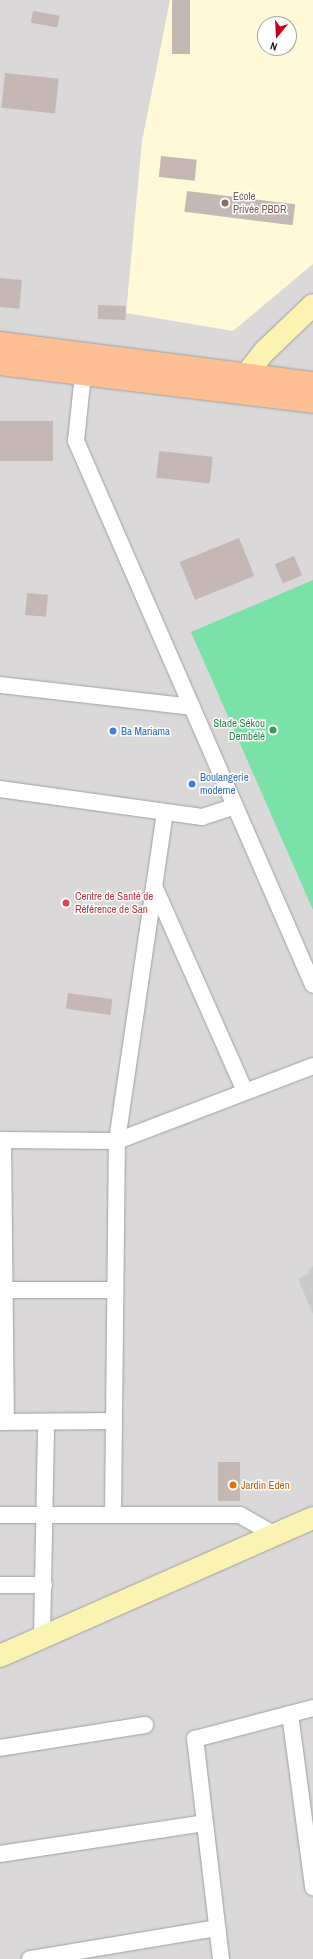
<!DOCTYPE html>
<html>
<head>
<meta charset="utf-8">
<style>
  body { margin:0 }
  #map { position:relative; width:313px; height:1959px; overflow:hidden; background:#eee7e0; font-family:"Archivo Narrow",sans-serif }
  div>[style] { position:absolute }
  .residential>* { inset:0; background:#dad8d9 }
  .education>* { inset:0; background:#fff9d8 }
  .religious>* { inset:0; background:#cacaca }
  .pitch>* { inset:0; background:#7ae1a8 }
  .building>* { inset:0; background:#c5b8b4; transform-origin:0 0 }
  .roads { filter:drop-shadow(0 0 1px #a0a0a0) drop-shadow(0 0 1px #a0a0a0) }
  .street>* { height:16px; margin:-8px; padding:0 8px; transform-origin:8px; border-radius:8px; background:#fff }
  .secondary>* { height:22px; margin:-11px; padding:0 11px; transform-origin:11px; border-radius:11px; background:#fbf3b1 }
  .primary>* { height:22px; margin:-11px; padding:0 11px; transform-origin:11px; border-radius:11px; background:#ffbf94 }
  .dots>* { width:11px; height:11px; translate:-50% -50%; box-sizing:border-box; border:2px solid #fff; border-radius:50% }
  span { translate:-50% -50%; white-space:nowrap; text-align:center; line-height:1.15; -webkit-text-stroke:3px #fff; paint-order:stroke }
  .education-label { font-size:11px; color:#785e54 }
  .left { translate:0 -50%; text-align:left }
  .leisure-label { font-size:11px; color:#27864d }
  .right { translate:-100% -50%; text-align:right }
  .shop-label { font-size:11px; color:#366cbe }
  .health-label { font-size:11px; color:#be3a42 }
  .food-label { font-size:11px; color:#c56008 }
  .north { position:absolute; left:257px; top:16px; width:40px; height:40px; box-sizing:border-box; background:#fff; border:1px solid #a4a4a4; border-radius:50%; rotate:198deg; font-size:11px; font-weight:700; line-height:16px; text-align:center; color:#1c1c1c }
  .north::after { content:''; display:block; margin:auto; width:14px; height:18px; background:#c70021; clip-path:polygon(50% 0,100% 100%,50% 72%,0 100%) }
</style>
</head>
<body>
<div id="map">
  <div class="residential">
    <div style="clip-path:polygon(evenodd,0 0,313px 0,313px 1959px,0 1959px,0 0,265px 24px,289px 24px,289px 48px,265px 48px,265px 24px)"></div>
  </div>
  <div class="education">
    <div style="clip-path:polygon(evenodd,170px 0,313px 0,313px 264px,233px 331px,126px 313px,142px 141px,170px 0,265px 24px,289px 24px,289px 48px,265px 48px,265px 24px)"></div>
  </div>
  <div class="religious">
    <div style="clip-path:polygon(313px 1266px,313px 1314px,298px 1279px,309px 1274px,308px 1271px)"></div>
  </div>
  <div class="pitch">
    <div style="clip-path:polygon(313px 580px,313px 910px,191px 632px)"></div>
  </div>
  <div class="building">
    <div style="left:172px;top:0;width:18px;height:54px"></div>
    <div style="left:33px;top:11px;width:27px;height:12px;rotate:10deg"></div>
    <div style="left:5px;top:73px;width:54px;height:35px;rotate:6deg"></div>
    <div style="left:161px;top:156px;width:36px;height:21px;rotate:6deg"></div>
    <div style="left:187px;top:191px;width:109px;height:21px;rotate:7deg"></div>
    <div style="left:0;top:278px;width:22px;height:29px;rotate:5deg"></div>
    <div style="left:98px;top:305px;width:28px;height:14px;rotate:2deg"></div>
    <div style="left:0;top:421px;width:53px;height:40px"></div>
    <div style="left:159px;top:451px;width:54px;height:27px;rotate:6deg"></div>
    <div style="left:239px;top:538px;width:41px;height:64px;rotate:68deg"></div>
    <div style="left:294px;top:556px;width:21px;height:21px;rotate:67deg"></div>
    <div style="left:27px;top:593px;width:21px;height:22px;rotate:5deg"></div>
    <div style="left:68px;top:993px;width:45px;height:16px;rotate:8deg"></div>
    <div style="left:218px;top:1462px;width:22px;height:39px"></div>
  </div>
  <div class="roads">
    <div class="street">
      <div style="left:83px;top:374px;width:67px;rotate:96deg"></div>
      <div style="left:76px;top:441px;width:593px;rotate:66.46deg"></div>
      <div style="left:0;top:685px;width:193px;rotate:6.5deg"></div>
      <div style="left:0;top:789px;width:204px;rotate:7.9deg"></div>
      <div style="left:202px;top:817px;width:35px;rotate:-18deg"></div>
      <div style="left:154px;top:886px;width:224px;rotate:66.1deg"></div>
      <div style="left:0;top:1140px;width:117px;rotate:0.5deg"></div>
      <div style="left:117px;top:1141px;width:210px;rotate:-20.9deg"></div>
      <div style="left:3px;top:1140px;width:282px;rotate:89.4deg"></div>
      <div style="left:0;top:1290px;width:115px"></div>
      <div style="left:0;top:1422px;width:114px;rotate:-0.5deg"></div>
      <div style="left:0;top:1515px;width:240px"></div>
      <div style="left:240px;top:1515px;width:40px;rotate:29.7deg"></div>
      <div style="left:113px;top:1515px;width:374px;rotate:-89.4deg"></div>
      <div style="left:117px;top:1141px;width:332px;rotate:-81.7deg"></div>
      <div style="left:0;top:1585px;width:44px"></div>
      <div style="left:42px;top:1637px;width:215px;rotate:-88.9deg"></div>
      <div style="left:290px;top:1714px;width:175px;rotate:82.4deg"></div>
      <div style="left:0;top:1748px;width:147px;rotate:-9deg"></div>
      <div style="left:0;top:1854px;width:207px;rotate:-8.6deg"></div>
      <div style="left:30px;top:1959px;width:190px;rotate:-9.4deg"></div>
      <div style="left:221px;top:1959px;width:222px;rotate:-96.7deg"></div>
      <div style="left:195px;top:1739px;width:122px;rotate:-14.7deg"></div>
    </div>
    <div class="secondary">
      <div style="left:244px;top:391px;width:16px;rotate:-83deg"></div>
      <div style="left:246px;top:375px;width:31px;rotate:-52deg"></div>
      <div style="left:265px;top:351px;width:66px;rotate:-43.8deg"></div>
      <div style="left:0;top:1656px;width:342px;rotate:-23.8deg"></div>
    </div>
    <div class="primary">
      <div style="left:0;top:343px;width:316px;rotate:7.3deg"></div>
      <div style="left:0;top:364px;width:315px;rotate:6.9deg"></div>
    </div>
  </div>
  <div class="dots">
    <div style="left:225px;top:203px;background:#8d6e63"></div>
    <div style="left:273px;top:730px;background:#2e9e5b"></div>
    <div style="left:113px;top:731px;background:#3f7fe0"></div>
    <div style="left:192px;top:784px;background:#3f7fe0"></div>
    <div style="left:66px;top:903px;background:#e0444e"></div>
    <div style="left:233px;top:1485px;background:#e8710a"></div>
  </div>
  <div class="education-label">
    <span class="left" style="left:233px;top:203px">Ecole<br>Privée PBDR</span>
  </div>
  <div class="leisure-label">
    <span class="right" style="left:265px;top:730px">Stade Sékou<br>Dembélé</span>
  </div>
  <div class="shop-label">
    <span class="left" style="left:121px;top:731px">Ba Mariama</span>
    <span class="left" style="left:200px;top:784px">Boulangerie<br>moderne</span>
  </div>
  <div class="health-label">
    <span class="left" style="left:75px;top:903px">Centre de Santé de<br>Référence de San</span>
  </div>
  <div class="food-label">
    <span class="left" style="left:241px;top:1485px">Jardin Eden</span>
  </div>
  <div class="north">N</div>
</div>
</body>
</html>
